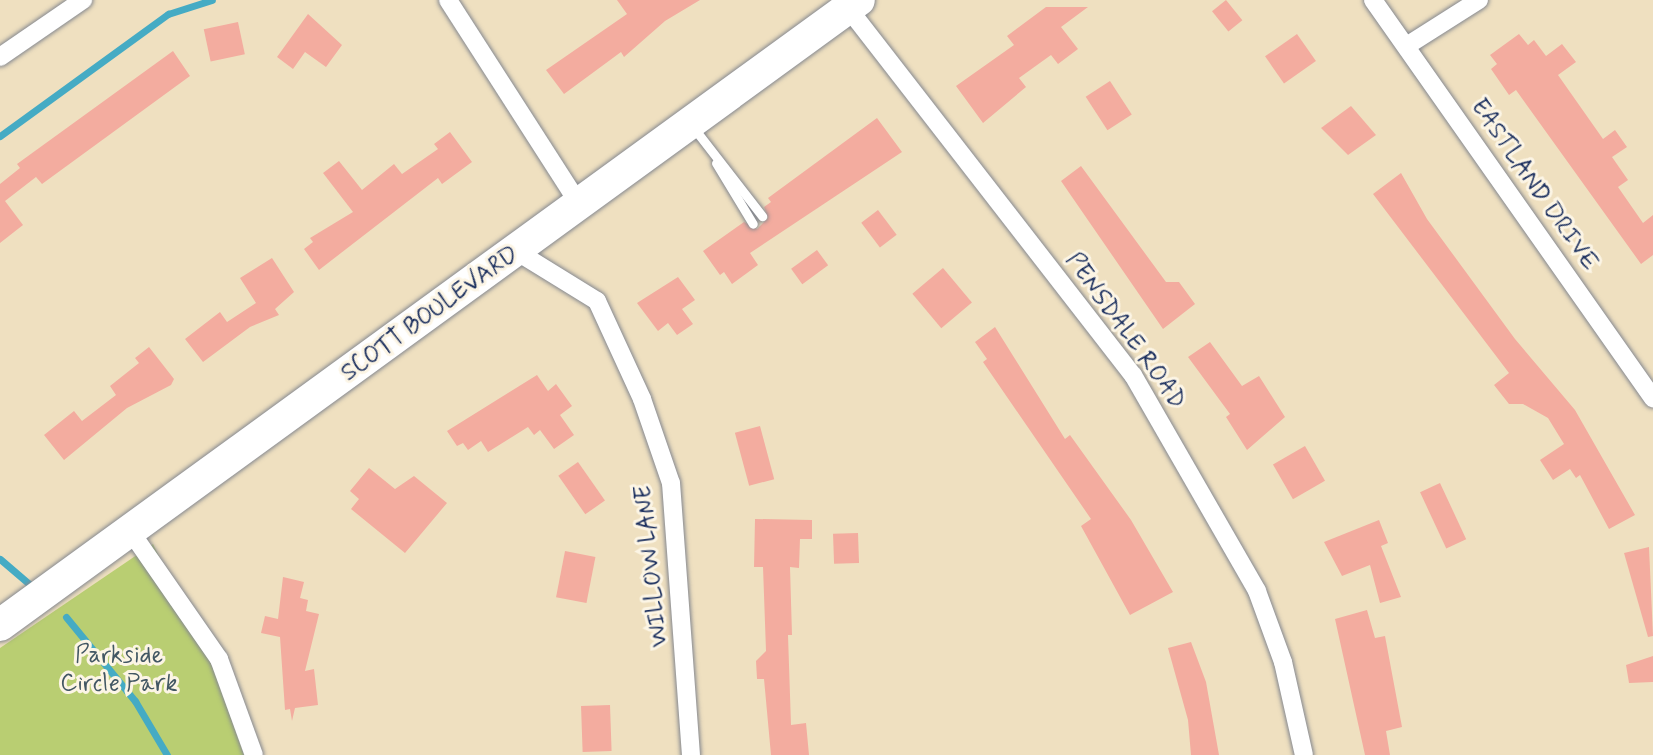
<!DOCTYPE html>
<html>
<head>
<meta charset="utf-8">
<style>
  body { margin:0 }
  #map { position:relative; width:1653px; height:755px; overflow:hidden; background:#efe0c0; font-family:Mynerve,sans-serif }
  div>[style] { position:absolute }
  .green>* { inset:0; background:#b9ce72 }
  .stream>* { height:7px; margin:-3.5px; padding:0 3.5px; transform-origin:3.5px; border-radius:3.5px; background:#45abc4 }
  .building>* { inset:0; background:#f3ac9f; transform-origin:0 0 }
  .roads { filter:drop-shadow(0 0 2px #85888f) drop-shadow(0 0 2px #85888f) }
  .lane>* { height:9px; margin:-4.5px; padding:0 4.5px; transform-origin:4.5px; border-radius:4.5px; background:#fff }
  .street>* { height:18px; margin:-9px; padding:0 9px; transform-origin:9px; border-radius:9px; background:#fff }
  .highway>* { height:32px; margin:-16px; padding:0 16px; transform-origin:16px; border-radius:16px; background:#fff }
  span { translate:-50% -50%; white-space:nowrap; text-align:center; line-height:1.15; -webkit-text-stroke:6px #fcf5e5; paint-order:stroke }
  .street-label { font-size:24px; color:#1b2f5e }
  .park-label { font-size:24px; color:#425763 }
</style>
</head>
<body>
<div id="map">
  <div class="green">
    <div style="clip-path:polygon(153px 544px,214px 670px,244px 755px,0 755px,0 648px)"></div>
  </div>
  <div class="stream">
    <div style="left:0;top:136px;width:208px;rotate:-36deg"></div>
    <div style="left:168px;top:14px;width:46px;rotate:-17.7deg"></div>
    <div style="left:0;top:559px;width:46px;rotate:40.6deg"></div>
    <div style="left:66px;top:617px;width:109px;rotate:50.6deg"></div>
    <div style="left:135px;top:701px;width:63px;rotate:59.3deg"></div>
  </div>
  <div class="building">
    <div style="clip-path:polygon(617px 0,700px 0,665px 21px,624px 57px,621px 52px,564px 94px,546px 70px,627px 14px)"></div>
    <div style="left:1226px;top:0;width:26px;height:18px;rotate:51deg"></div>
    <div style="clip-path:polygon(1046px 7px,1088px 7px,1061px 27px,1078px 49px,1058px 64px,1051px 55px,1019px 78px,1026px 87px,983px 123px,956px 86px,1014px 45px,1007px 36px)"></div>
    <div style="clip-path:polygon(308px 14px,342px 45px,326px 67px,305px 52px,293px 69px,277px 57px)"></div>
    <div style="left:238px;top:22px;width:33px;height:35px;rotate:78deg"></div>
    <div style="left:1297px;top:34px;width:33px;height:39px;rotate:55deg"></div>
    <div style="clip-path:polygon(1519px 34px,1528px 45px,1534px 40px,1546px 56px,1562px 44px,1576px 62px,1558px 75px,1603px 139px,1615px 130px,1627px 147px,1612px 157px,1628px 180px,1618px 187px,1643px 223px,1653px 215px,1653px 255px,1641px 264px,1516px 90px,1509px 95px,1491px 69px,1497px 64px,1490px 55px)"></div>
    <div style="clip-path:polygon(173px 51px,190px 76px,42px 184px,36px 177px,5px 201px,23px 225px,0 243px,0 184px,20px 168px,17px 164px)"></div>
    <div style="left:1110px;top:81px;width:40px;height:29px;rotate:57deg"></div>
    <div style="clip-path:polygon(1351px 106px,1376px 135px,1348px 155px,1321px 128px)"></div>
    <div style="clip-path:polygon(877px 118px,902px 152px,750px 253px,758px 265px,732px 284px,724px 272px,720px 275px,703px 251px,744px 222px,757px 229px,768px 218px,764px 207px,771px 202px,768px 198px)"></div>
    <div style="clip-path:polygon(450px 132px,472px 162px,442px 184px,438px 178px,319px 270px,304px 249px,313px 242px,310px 238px,353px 212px,323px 173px,339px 161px,362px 190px,394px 164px,402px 174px,438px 149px,434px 144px)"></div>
    <div style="clip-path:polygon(1081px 166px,1166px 282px,1179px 282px,1195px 304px,1163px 329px,1061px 181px)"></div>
    <div style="clip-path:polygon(1401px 173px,1427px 219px,1515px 339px,1575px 410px,1635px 515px,1609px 529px,1580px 475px,1576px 478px,1570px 469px,1553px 480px,1540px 460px,1564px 444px,1548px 418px,1523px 404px,1509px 404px,1494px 385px,1509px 373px,1373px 194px)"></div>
    <div style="left:878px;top:210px;width:31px;height:21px;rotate:53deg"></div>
    <div style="left:817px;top:250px;width:19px;height:32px;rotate:54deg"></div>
    <div style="clip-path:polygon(272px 258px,294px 292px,275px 309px,279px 315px,250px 327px,203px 362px,185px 339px,220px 312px,227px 322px,256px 303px,240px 278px)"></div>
    <div style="left:943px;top:268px;width:45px;height:40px;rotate:50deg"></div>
    <div style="clip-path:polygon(678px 277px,695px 300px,682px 309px,693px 324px,677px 335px,668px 323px,658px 331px,637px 303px)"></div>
    <div style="clip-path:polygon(995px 327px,1065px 439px,1070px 435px,1131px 520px,1173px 592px,1130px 615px,1081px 526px,1091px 519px,983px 362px,987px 359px,975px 342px)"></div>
    <div style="clip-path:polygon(1210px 342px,1242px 386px,1259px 376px,1285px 417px,1247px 450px,1226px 417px,1230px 414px,1188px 357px)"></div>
    <div style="clip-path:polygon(149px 347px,174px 379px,171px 385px,127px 408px,64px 460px,44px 435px,74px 411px,82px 421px,116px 395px,110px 386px,139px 363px,135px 358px)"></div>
    <div style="clip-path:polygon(537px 375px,548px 391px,556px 384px,572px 406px,560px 415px,574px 435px,554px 449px,540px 430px,534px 435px,528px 427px,488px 452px,481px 441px,468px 450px,463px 443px,457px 446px,447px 431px)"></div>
    <div style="left:760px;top:426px;width:55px;height:26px;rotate:75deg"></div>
    <div style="left:1305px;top:446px;width:40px;height:37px;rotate:60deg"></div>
    <div style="left:578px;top:462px;width:47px;height:24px;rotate:55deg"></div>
    <div style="clip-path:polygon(369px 468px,395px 489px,414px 476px,447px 503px,405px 553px,351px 509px,359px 499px,350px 491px)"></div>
    <div style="left:1440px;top:483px;width:62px;height:22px;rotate:65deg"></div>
    <div style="clip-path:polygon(755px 519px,812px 520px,812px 539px,800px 539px,799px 568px,790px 567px,792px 635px,788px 635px,791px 725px,806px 723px,809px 755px,771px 755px,764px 679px,757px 679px,756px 661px,766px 651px,763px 567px,754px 567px)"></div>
    <div style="clip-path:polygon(1379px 520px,1388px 543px,1381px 546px,1401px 597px,1380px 603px,1370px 565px,1342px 576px,1324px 542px)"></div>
    <div style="left:858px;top:533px;width:30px;height:25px;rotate:88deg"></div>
    <div style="clip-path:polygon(1649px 547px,1653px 636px,1648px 637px,1624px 553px)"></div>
    <div style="left:565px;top:551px;width:31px;height:47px;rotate:11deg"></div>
    <div style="clip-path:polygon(283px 577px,304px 582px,300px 598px,308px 600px,306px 611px,319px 614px,305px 671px,314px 669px,318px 705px,295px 708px,292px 721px,290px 709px,285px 710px,280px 637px,261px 633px,265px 616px,278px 619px)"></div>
    <div style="clip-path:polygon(1367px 610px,1375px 638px,1385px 636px,1402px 727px,1386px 731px,1390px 755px,1365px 755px,1335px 619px)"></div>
    <div style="clip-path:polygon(1191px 642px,1206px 682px,1219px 755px,1191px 755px,1188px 720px,1168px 648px)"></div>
    <div style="clip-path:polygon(1653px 656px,1653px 682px,1629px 683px,1626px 665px)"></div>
    <div style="left:610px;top:705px;width:46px;height:29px;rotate:88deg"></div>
  </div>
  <div class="roads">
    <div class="lane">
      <div style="left:693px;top:127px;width:113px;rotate:52.2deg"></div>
      <div style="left:716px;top:163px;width:71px;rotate:58.8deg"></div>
    </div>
    <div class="street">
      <div style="left:448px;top:0;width:242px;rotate:57.3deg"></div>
      <div style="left:1373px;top:0;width:487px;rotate:54.9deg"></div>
      <div style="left:848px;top:8px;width:465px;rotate:52.2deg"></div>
      <div style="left:1133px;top:375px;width:249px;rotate:60.1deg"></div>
      <div style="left:1257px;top:591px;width:76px;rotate:69.9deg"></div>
      <div style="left:1283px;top:662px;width:95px;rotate:77.3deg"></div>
      <div style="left:1408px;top:45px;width:84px;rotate:-32.4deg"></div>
      <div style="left:0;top:57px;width:101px;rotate:-34.5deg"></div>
      <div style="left:516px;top:251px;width:95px;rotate:31.7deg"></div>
      <div style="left:597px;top:301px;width:108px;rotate:65.3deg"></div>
      <div style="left:642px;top:399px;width:89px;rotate:71deg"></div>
      <div style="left:671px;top:483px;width:273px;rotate:85.8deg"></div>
      <div style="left:131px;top:532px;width:155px;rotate:55.3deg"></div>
      <div style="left:219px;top:659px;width:102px;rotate:70deg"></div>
    </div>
    <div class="highway">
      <div style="left:0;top:625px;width:1062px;rotate:-36.04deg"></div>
    </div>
  </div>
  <div class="street-label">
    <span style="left:1534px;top:185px;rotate:55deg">EASTLAND DRIVE</span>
    <span style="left:430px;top:314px;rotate:-36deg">SCOTT BOULEVARD</span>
    <span style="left:1125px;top:331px;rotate:54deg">PENSDALE ROAD</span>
    <span style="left:652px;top:566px;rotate:-96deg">WILLOW LANE</span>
  </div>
  <div class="park-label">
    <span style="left:119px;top:670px">Parkside<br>Circle Park</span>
  </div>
</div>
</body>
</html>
